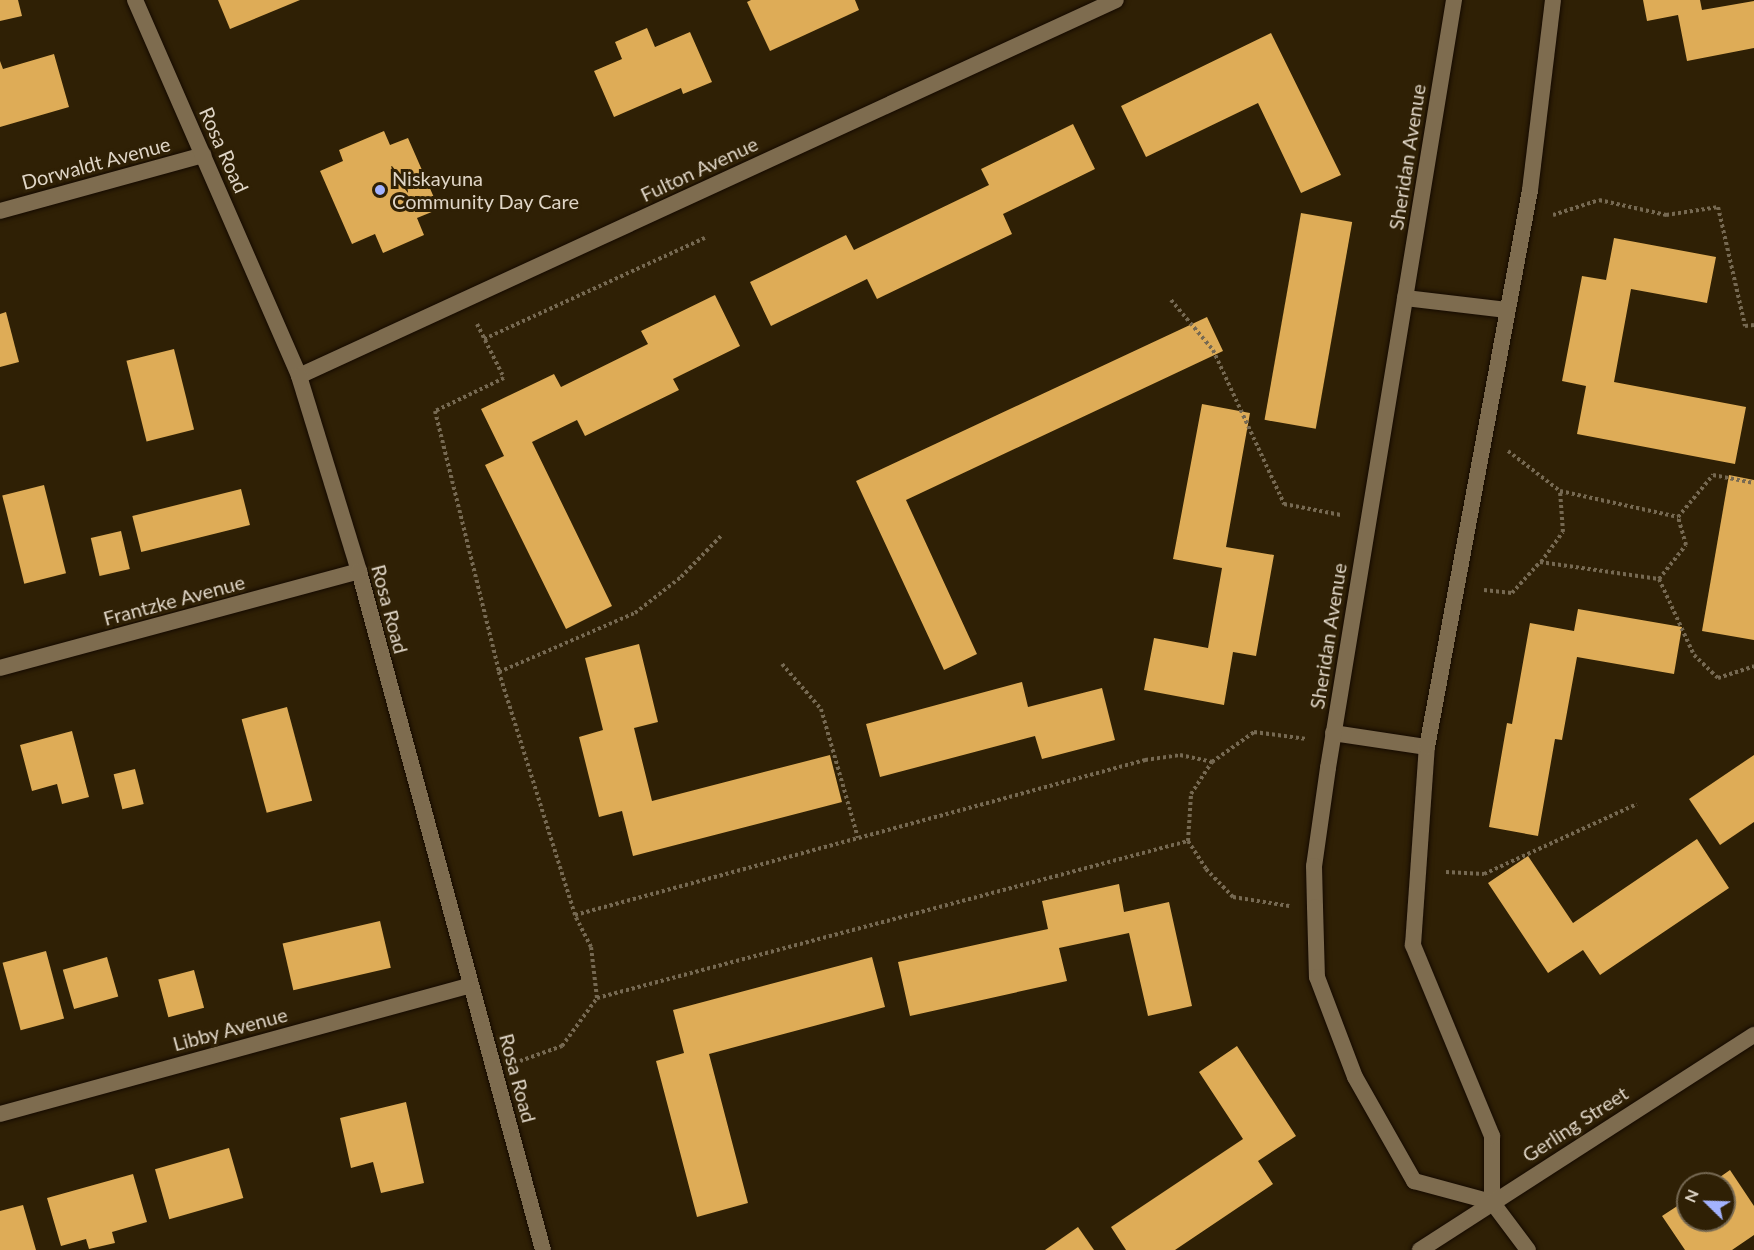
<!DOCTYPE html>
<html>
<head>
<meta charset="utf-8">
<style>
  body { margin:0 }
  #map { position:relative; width:1754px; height:1250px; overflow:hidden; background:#2f2005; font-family:Lato,sans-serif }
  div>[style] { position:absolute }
  .building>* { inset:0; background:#deac57; transform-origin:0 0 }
  .path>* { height:4px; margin-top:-2px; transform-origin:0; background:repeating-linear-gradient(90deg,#766952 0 3px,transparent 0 6px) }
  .roads { filter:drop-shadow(0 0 2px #150a00) drop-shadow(0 0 2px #150a00) }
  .service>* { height:16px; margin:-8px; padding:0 8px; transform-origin:8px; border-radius:8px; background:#7e6c4f }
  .minor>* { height:16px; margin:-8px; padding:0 8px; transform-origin:8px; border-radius:8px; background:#7e6c4f }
  .tertiary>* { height:16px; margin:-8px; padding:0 8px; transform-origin:8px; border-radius:8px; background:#7e6c4f }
  .dots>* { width:16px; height:16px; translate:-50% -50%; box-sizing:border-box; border:3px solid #2f2005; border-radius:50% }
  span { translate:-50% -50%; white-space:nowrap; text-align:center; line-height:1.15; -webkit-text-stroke:6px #2f2005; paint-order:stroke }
  .street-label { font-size:20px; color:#dfd5c6 }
  .poi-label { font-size:20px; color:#dfd5c6 }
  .left { translate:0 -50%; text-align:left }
  .north { position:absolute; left:1676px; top:1172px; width:60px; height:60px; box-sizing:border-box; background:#2f2005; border:2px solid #756852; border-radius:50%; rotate:293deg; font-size:16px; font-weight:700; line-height:24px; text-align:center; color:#dfd5c6 }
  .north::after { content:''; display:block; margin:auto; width:21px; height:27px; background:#a3b2fd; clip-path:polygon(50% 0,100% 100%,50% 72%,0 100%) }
</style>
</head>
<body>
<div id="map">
  <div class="building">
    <div style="clip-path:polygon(0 0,18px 0,22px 16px,0 21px)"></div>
    <div style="clip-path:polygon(218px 0,300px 0,230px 29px)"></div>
    <div style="clip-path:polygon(751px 0,855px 0,859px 10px,770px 51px,747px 2px)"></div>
    <div style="clip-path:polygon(1643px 0,1700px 0,1702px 10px,1754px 1px,1754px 48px,1687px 61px,1678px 15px,1647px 21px)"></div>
    <div style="clip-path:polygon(647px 28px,655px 47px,690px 32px,712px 82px,683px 94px,681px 88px,614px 117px,594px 71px,622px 59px,615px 42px)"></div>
    <div style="clip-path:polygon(1271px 33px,1341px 175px,1301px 193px,1258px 103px,1146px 157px,1121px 106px)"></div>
    <div style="clip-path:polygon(54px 54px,69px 107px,0 127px,0 61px,3px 69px)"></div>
    <div style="clip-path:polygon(1073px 124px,1095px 169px,1003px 214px,1012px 234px,877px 299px,867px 279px,771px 326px,750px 282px,846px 235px,854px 250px,989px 185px,981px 169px)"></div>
    <div style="clip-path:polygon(384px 131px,390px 145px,408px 138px,439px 209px,417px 218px,424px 235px,383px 253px,375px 234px,352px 244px,320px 171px,343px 161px,339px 150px)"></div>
    <div style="left:1301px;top:213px;width:52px;height:210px;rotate:10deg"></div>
    <div style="clip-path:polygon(1614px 238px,1716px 257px,1707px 303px,1631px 289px,1614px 382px,1746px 407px,1735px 464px,1577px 434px,1586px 386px,1562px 381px,1582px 276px,1606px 280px)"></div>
    <div style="clip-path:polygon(715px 295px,740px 346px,673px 379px,679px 390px,585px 436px,577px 420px,532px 442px,612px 606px,566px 629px,485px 465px,504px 456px,481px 409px,554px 374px,561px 387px,648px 344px,641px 331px)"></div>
    <div style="clip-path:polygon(6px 312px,19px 362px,0 367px,0 314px)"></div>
    <div style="clip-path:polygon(1207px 317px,1223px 351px,906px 500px,977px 654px,944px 670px,856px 481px)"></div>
    <div style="left:174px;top:349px;width:83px;height:49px;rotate:76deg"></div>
    <div style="clip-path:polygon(1202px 404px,1250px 413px,1226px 547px,1274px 555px,1256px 656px,1233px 652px,1224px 705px,1144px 690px,1154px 638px,1208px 648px,1222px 568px,1173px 559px)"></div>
    <div style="clip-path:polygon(1729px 475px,1754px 480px,1754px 640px,1702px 631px)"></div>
    <div style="left:44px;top:485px;width:91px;height:43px;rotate:76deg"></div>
    <div style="left:241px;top:489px;width:37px;height:112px;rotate:76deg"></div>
    <div style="left:121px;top:531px;width:39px;height:31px;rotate:77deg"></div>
    <div style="clip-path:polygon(1578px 609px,1682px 627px,1674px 674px,1577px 657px,1562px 740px,1555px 739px,1538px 836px,1489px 827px,1507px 723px,1512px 724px,1530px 623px,1574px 631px)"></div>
    <div style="clip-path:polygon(639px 644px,658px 722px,634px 728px,652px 801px,830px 755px,842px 802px,633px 856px,622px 811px,599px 817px,579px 737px,603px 730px,585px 658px)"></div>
    <div style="clip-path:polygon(1022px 682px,1028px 707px,1102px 688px,1115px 740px,1042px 759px,1035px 736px,880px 777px,866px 724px)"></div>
    <div style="left:287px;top:707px;width:97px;height:47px;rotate:75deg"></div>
    <div style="clip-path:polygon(72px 731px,89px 797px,62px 804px,57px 784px,32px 791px,20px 745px)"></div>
    <div style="clip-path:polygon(1754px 755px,1754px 822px,1720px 845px,1689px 799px)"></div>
    <div style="left:135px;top:769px;width:36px;height:22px;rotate:76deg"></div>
    <div style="clip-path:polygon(1697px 839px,1729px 888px,1600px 975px,1583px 950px,1548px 973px,1488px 883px,1528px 856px,1573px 923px)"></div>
    <div style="clip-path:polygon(1119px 884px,1124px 912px,1169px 902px,1192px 1006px,1148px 1016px,1129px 933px,1059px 948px,1067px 981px,910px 1016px,898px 962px,1048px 929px,1042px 901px)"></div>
    <div style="left:380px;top:921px;width:48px;height:100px;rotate:77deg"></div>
    <div style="left:46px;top:951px;width:70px;height:45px;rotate:75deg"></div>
    <div style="left:107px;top:957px;width:41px;height:46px;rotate:74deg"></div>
    <div style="clip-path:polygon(872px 957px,885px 1007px,709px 1054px,748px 1203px,697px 1217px,656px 1061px,684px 1053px,673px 1010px)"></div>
    <div style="left:194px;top:970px;width:39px;height:37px;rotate:75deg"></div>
    <div style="clip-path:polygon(1237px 1046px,1296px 1136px,1258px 1161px,1273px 1184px,1175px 1250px,1126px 1250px,1111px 1227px,1243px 1139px,1199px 1072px)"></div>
    <div style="clip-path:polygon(406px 1102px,424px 1183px,381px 1193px,373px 1162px,351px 1168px,340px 1118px)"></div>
    <div style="left:229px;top:1148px;width:52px;height:77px;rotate:74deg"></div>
    <div style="clip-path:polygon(1730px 1170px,1754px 1206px,1754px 1235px,1732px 1250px,1685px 1250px,1662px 1216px,1688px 1199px,1688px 1220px,1724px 1220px,1724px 1184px,1710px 1184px)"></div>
    <div style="clip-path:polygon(133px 1174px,147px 1222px,112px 1232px,115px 1243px,89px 1249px,86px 1239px,61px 1246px,47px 1198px)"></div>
    <div style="clip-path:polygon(23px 1205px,36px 1250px,0 1250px,0 1211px)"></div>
    <div style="clip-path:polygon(1078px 1227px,1094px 1250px,1045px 1250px)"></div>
  </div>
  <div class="path">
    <div style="left:1553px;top:215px;width:48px;rotate:-18.1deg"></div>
    <div style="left:1599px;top:200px;width:69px;rotate:12.6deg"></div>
    <div style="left:1666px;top:215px;width:53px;rotate:-8.7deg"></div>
    <div style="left:1718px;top:207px;width:122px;rotate:77.2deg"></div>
    <div style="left:1745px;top:326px;width:9px;rotate:-6deg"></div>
    <div style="left:1171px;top:300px;width:65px;rotate:50deg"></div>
    <div style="left:1213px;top:350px;width:170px;rotate:65.2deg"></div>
    <div style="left:1284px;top:504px;width:58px;rotate:10.9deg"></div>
    <div style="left:477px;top:324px;width:60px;rotate:63.4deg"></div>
    <div style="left:504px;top:378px;width:76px;rotate:154.4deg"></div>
    <div style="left:435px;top:411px;width:269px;rotate:76.2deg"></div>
    <div style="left:484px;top:339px;width:243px;rotate:-24.6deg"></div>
    <div style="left:1508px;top:451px;width:66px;rotate:37.6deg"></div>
    <div style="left:1541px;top:562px;width:37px;rotate:-54deg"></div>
    <div style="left:1563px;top:532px;width:41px;rotate:-94.2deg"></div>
    <div style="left:1560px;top:491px;width:121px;rotate:12.4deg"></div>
    <div style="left:1659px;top:579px;width:43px;rotate:-51.5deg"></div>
    <div style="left:1686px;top:545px;width:29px;rotate:-106deg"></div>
    <div style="left:1678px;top:517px;width:55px;rotate:-50.2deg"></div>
    <div style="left:1713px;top:475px;width:42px;rotate:11deg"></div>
    <div style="left:1484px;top:590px;width:28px;rotate:6deg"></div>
    <div style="left:1512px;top:593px;width:42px;rotate:-47.9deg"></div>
    <div style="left:1540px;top:562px;width:120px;rotate:8.1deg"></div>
    <div style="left:1659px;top:579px;width:84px;rotate:65.3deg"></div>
    <div style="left:1694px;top:655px;width:33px;rotate:44deg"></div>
    <div style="left:1718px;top:678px;width:38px;rotate:-18deg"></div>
    <div style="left:782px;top:664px;width:60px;rotate:49.1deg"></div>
    <div style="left:821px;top:709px;width:134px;rotate:74deg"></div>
    <div style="left:1188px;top:841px;width:47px;rotate:-86.3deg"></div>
    <div style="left:1191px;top:794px;width:38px;rotate:-57deg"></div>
    <div style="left:1212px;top:762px;width:52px;rotate:-35.5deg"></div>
    <div style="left:1254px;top:732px;width:53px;rotate:7.5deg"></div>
    <div style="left:1446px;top:872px;width:38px;rotate:3deg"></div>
    <div style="left:1484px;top:874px;width:168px;rotate:-24.6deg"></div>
    <div style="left:575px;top:915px;width:591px;rotate:-15.21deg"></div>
    <div style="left:1145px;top:760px;width:35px;rotate:-8deg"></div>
    <div style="left:1180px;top:755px;width:33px;rotate:12deg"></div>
    <div style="left:597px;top:998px;width:51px;rotate:-96.7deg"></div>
    <div style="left:591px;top:947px;width:36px;rotate:-117deg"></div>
    <div style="left:575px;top:915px;width:255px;rotate:-107.4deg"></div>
    <div style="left:499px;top:672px;width:148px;rotate:-23.5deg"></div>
    <div style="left:635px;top:613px;width:58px;rotate:-38deg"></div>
    <div style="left:681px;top:577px;width:57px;rotate:-45.7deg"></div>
    <div style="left:520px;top:1061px;width:45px;rotate:-19.7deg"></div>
    <div style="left:562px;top:1046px;width:59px;rotate:-53.9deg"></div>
    <div style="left:597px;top:998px;width:611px;rotate:-14.88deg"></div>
    <div style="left:1188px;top:841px;width:33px;rotate:57deg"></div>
    <div style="left:1206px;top:869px;width:39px;rotate:46deg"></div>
    <div style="left:1233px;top:897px;width:57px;rotate:9.1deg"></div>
  </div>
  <div class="roads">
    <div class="service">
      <div style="left:1405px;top:298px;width:103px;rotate:6.7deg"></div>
      <div style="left:1333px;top:733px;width:95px;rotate:8.5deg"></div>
    </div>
    <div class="minor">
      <div style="left:1454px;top:0;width:778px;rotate:99.32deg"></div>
      <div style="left:1328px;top:768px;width:99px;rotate:98.1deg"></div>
      <div style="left:1314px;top:866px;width:41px;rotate:88.6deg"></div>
      <div style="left:1315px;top:907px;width:70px;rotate:88.4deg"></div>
      <div style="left:1317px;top:977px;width:107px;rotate:69.2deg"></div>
      <div style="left:1355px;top:1077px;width:120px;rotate:60.4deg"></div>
      <div style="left:1414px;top:1181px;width:81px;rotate:15.1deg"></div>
      <div style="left:0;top:211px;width:211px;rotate:-15.4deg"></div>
      <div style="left:299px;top:376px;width:899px;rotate:-24.71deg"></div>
      <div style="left:0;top:668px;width:372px;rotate:-15.1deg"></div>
      <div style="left:0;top:1114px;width:488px;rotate:-15.3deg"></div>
      <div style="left:1528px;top:1250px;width:60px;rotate:-126.9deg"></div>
      <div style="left:1492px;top:1202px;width:66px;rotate:-90deg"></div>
      <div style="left:1492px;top:1136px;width:207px;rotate:-112.5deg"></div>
      <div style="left:1413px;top:945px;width:198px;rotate:-86deg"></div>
      <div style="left:1427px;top:747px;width:566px;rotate:-79.52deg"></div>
      <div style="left:1530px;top:190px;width:191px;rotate:-83.1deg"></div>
    </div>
    <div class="tertiary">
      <div style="left:135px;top:0;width:410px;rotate:66.4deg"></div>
      <div style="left:299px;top:376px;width:204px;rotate:72.9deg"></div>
      <div style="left:359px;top:571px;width:703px;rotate:74.84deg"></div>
      <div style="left:1420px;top:1250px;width:397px;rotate:-32.8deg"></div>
    </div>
  </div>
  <div class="dots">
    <div style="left:380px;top:190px;background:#a3b2fd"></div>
  </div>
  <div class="street-label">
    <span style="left:224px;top:150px;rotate:66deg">Rosa Road</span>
    <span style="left:1407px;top:157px;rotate:-81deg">Sheridan Avenue</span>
    <span style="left:96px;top:163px;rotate:-15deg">Dorwaldt Avenue</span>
    <span style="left:699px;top:169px;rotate:-25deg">Fulton Avenue</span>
    <span style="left:174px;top:600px;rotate:-15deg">Frantzke Avenue</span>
    <span style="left:390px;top:609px;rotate:75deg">Rosa Road</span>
    <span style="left:1328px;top:636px;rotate:-81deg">Sheridan Avenue</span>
    <span style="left:230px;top:1029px;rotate:-15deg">Libby Avenue</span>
    <span style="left:518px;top:1078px;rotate:75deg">Rosa Road</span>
    <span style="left:1575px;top:1124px;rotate:-33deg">Gerling Street</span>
  </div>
  <div class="poi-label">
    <span class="left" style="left:392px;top:190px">Niskayuna<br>Community Day Care</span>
  </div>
  <div class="north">N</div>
</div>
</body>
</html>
